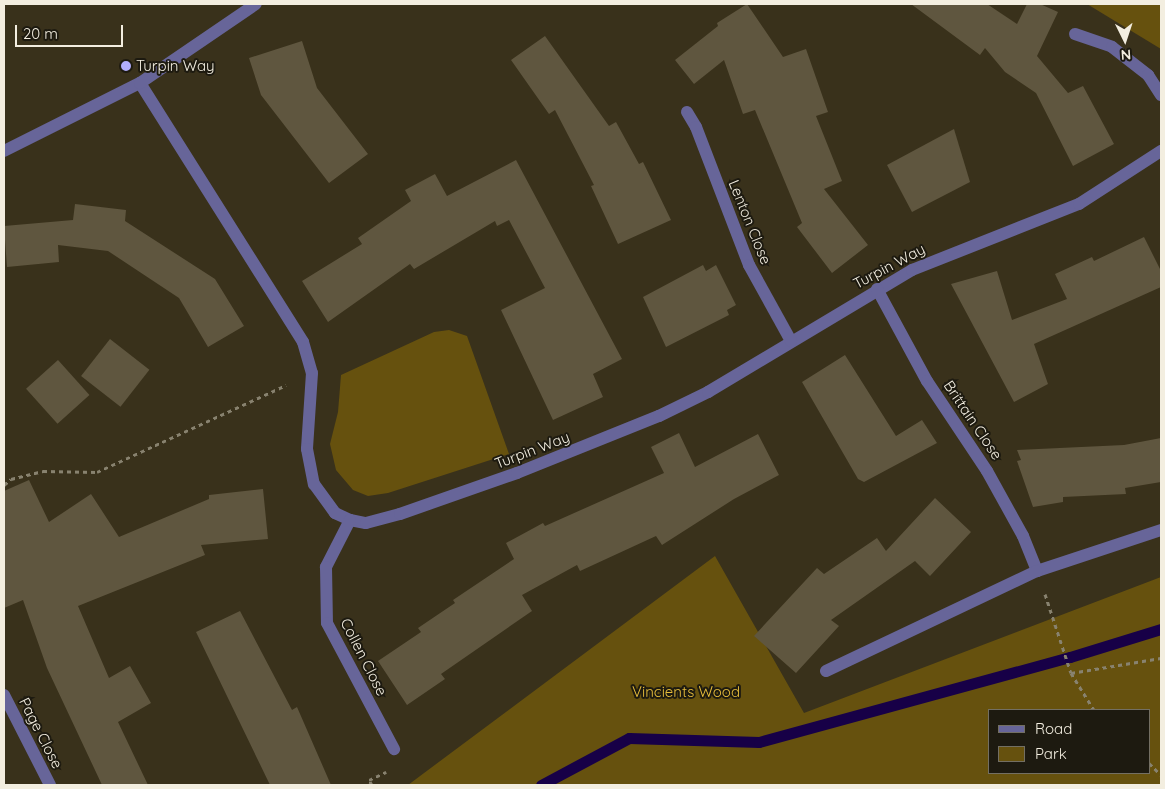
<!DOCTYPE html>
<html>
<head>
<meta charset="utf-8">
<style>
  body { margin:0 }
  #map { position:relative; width:1165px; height:789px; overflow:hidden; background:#39311b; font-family:Quicksand,sans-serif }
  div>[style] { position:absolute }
  .green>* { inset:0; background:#66510e }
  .stream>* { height:11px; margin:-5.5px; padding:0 5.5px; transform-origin:5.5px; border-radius:5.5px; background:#170047 }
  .building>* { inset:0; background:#5f563f; transform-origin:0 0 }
  .path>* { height:3px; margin-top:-1.5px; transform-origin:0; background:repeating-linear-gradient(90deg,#88826f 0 4px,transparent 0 8px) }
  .service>* { height:12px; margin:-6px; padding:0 6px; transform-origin:6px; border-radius:6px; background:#676599 }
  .minor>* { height:12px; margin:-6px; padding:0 6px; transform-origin:6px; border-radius:6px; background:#676599 }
  .dots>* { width:14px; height:14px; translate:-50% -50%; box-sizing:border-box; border:2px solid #1d1a10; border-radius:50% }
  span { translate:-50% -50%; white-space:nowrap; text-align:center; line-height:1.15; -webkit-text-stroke:4px #1d1a10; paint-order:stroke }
  .poi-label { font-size:15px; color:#f3eee0 }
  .left { translate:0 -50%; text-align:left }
  .street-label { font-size:15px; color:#f3eee0 }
  .park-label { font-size:15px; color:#e8be3b }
  .frame { position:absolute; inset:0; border:5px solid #f3eee0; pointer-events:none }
  .legend { position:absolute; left:988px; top:709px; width:162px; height:65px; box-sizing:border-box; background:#1d1a10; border:1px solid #736f63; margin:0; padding:6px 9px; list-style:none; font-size:15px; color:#f3eee0 }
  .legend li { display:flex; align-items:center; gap:10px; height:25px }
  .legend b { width:25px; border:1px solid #736f63 }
  .north { position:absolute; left:1100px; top:15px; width:50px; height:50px; -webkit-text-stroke:4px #1d1a10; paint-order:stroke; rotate:176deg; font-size:14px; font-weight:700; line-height:20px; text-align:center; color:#f3eee0 }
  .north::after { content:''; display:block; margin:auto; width:18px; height:22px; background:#f3eee0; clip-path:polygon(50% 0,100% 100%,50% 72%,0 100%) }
  .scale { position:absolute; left:15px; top:25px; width:108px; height:22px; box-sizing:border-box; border:2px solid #f3eee0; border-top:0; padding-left:6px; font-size:15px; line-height:18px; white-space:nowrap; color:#f3eee0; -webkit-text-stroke:4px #1d1a10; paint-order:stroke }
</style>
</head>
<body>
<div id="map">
  <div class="green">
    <div style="clip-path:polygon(1087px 4px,1161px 4px,1161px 49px)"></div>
    <div style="clip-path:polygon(449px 330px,467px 336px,509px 454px,388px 493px,368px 496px,353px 490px,336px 470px,330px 444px,338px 412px,341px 375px,434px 332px)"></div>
    <div style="clip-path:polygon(evenodd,715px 556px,804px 713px,1161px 577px,1161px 785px,408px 785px,715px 556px,989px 710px,1149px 710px,1149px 773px,989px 773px,989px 710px)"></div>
  </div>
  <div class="stream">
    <div style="left:541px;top:785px;width:100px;rotate:-28.1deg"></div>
    <div style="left:629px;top:738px;width:130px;rotate:1.8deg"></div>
    <div style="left:759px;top:742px;width:322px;rotate:-15.3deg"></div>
    <div style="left:1070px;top:657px;width:95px;rotate:-17.1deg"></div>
  </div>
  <div class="building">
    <div style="clip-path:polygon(747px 4px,783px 57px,806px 49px,828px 112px,816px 116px,842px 181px,824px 189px,868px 245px,832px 273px,797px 227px,802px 223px,755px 110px,743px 114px,724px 60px,694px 84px,675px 60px,718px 26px,717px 23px)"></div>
    <div style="clip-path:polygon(911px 4px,987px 4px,1017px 24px,1027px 4px,1040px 4px,1058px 12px,1037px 56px,1068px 93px,1083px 86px,1114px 144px,1073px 166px,1036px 93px,1005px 72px,985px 48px,980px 55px)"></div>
    <div style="clip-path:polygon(545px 36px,609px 126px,616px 122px,639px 164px,643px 162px,671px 220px,618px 244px,591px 186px,594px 185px,555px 110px,549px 114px,511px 60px)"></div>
    <div style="clip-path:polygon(302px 41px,317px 88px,368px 154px,329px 183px,261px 95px,249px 58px)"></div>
    <div style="clip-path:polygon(954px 129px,970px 182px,912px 212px,887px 165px)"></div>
    <div style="clip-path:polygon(516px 160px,622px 359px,593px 374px,603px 397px,553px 420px,501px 310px,545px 288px,509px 220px,497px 226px,495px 221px,414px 269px,410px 264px,328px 322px,302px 281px,362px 244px,358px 238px,411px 201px,405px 190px,435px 174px,447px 196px)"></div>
    <div style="clip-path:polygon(75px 204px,126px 210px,125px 221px,215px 279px,244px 326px,208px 347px,179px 298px,108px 251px,58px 245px,59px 262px,7px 267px,4px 226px,73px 220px)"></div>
    <div style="clip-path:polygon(1144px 237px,1161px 271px,1161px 287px,1034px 344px,1048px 384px,1014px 402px,951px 284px,997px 271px,1012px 320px,1067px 299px,1055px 274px,1092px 257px,1094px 261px)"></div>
    <div style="clip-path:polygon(703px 265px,706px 271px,716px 265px,736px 305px,727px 310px,729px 315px,666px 347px,643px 297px)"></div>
    <div style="left:110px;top:339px;width:50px;height:47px;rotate:38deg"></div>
    <div style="clip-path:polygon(845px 355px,896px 436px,922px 420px,937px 443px,864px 482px,858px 479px,802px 382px)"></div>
    <div style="left:58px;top:360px;width:47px;height:43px;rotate:48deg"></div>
    <div style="clip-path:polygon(679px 433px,695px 467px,758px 434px,779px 475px,734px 499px,662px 545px,656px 536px,580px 571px,577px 565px,522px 595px,532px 611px,441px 674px,445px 679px,407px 705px,378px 661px,421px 632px,418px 628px,455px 603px,453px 600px,514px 559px,506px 543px,543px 523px,545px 526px,664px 473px,651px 447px)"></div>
    <div style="clip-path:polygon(1161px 438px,1161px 482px,1125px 488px,1126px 494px,1063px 497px,1063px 502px,1033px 507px,1017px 461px,1021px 460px,1017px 450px,1124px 445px)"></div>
    <div style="clip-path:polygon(29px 480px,49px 522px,91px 494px,119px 537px,209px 499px,209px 495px,263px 489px,268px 539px,201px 545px,205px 555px,78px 606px,109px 678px,130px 666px,151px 703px,118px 722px,148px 785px,102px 785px,47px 668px,23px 600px,4px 608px,4px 491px)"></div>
    <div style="clip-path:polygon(935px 498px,971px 532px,930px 576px,915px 561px,831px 620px,839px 626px,796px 673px,754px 636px,817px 568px,824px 574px,877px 538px,886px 551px)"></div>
    <div style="clip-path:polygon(240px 611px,292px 710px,297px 707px,331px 785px,270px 785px,196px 632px)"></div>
  </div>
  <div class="path">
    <div style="left:4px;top:485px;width:9px;rotate:-41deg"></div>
    <div style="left:11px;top:479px;width:33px;rotate:-14deg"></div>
    <div style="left:43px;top:471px;width:54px;rotate:1.1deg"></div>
    <div style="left:97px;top:472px;width:208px;rotate:-24.7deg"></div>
    <div style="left:1045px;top:594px;width:83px;rotate:71.8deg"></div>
    <div style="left:1071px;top:673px;width:44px;rotate:58.1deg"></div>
    <div style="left:1071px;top:673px;width:91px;rotate:-9.5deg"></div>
    <div style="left:1149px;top:763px;width:17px;rotate:45deg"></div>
    <div style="left:372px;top:785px;width:6px;rotate:-121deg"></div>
    <div style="left:369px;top:780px;width:19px;rotate:-25deg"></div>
  </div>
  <div class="service">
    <div style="left:1075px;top:34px;width:39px;rotate:19deg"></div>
    <div style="left:1112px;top:47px;width:46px;rotate:37.9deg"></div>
    <div style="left:1148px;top:75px;width:24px;rotate:57deg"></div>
  </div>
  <div class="minor">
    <div style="left:140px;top:83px;width:306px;rotate:57.8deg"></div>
    <div style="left:303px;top:342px;width:32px;rotate:74deg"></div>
    <div style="left:312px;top:373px;width:76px;rotate:93.8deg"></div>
    <div style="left:307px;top:449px;width:36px;rotate:79deg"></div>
    <div style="left:314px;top:484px;width:36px;rotate:54deg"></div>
    <div style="left:335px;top:513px;width:17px;rotate:25deg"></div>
    <div style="left:350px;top:520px;width:16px;rotate:11deg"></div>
    <div style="left:366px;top:523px;width:35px;rotate:-15deg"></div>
    <div style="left:400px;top:514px;width:124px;rotate:-19.3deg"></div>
    <div style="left:517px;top:473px;width:153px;rotate:-21.9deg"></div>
    <div style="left:659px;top:416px;width:55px;rotate:-26.1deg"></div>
    <div style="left:708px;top:392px;width:238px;rotate:-30.9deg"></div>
    <div style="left:912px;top:270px;width:180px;rotate:-21.6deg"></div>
    <div style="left:1079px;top:204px;width:98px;rotate:-32.9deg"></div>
    <div style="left:687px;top:112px;width:17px;rotate:59deg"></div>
    <div style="left:696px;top:127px;width:148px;rotate:69deg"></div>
    <div style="left:749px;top:265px;width:87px;rotate:61.1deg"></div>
    <div style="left:4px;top:151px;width:152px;rotate:-26.6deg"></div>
    <div style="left:140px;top:83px;width:140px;rotate:-34.3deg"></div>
    <div style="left:877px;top:289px;width:105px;rotate:61.5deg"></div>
    <div style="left:927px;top:381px;width:108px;rotate:56.3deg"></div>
    <div style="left:987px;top:471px;width:74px;rotate:61deg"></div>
    <div style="left:1023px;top:536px;width:38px;rotate:68deg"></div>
    <div style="left:1037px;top:571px;width:131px;rotate:-18.3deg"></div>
    <div style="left:350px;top:520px;width:53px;rotate:117.1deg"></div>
    <div style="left:326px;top:567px;width:56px;rotate:89deg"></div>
    <div style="left:327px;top:623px;width:143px;rotate:62deg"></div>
    <div style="left:826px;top:671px;width:233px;rotate:-25.4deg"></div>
    <div style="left:4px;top:695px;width:101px;rotate:62.9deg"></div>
  </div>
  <div class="dots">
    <div style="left:126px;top:66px;background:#b1adfa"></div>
  </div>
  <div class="poi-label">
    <span class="left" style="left:136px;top:66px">Turpin Way</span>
  </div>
  <div class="street-label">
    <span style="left:750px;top:222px;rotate:68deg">Lenton Close</span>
    <span style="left:889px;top:266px;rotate:-28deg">Turpin Way</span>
    <span style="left:973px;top:420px;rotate:56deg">Brittain Close</span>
    <span style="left:532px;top:450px;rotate:-21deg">Turpin Way</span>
    <span style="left:364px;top:657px;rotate:63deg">Collen Close</span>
    <span style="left:41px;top:733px;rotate:63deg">Page Close</span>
  </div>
  <div class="park-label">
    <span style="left:686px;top:692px">Vincients Wood</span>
  </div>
  <div class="frame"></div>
  <ul class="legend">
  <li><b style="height:6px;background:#676599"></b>Road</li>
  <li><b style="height:14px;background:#66510e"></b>Park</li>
  </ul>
  <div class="north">N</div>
  <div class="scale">20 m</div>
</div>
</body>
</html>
